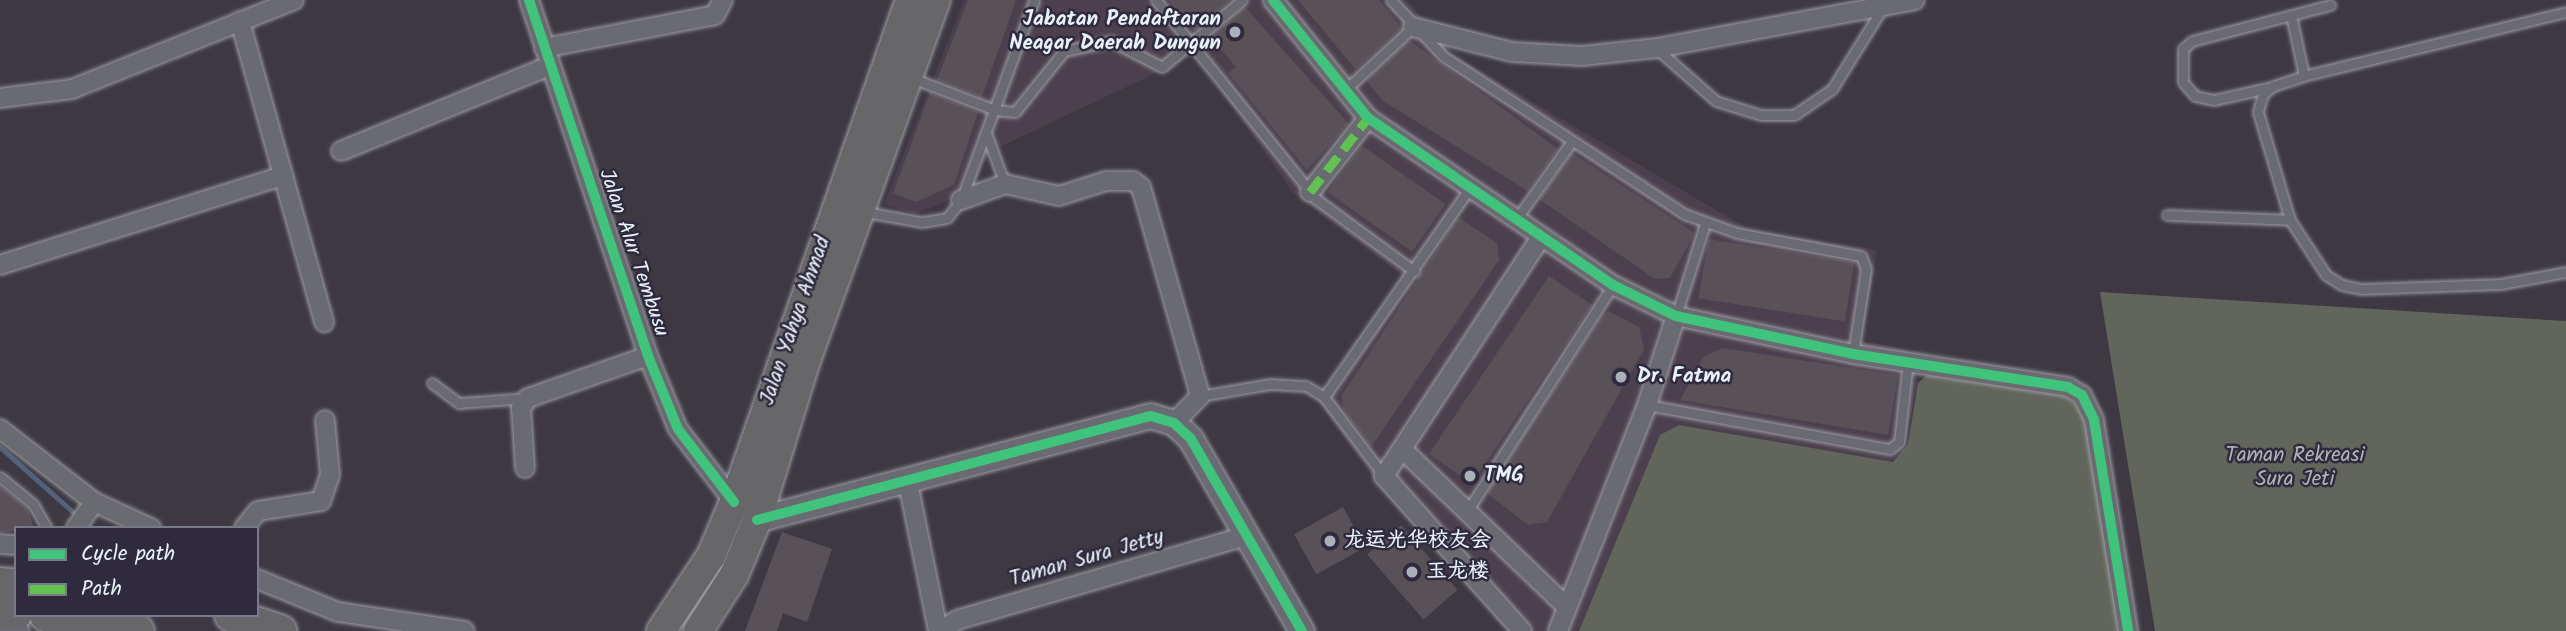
<!DOCTYPE html>
<html>
<head>
<meta charset="utf-8">
<style>
  body { margin:0 }
  #map { position:relative; width:2566px; height:631px; overflow:hidden; background:#3d3842; font-family:Kalam,"LXGW WenKai TC",sans-serif }
  div>[style] { position:absolute }
  .built>* { inset:0; background:#4c404e }
  .green>* { inset:0; background:#61655b }
  .stream>* { height:5px; margin:-2.5px; padding:0 2.5px; transform-origin:2.5px; border-radius:2.5px; background:#53627a }
  .building>* { inset:0; background:#585157; transform-origin:0 0 }
  .roads { filter:drop-shadow(0 0 2px #9e9da3) drop-shadow(0 0 2px #9e9da3) }
  .lane>* { height:9px; margin:-4.5px; padding:0 4.5px; transform-origin:4.5px; border-radius:4.5px; background:#6a6b72 }
  .street>* { height:18px; margin:-9px; padding:0 9px; transform-origin:9px; border-radius:9px; background:#6a6b72 }
  .secondary>* { height:24px; margin:-12px; padding:0 12px; transform-origin:12px; border-radius:12px; background:#6a6b72 }
  .primary>* { height:28px; margin:-14px; padding:0 14px; transform-origin:14px; border-radius:14px; background:#67676a }
  .highway>* { height:32px; margin:-16px; padding:0 16px; transform-origin:16px; border-radius:16px; background:#67676a }
  .quiet>* { height:9px; margin-top:-4.5px; transform-origin:0; background:repeating-linear-gradient(90deg,#63c152 0 18px,transparent 0 27px) }
  .cycleway>* { height:10px; margin:-5px; padding:0 5px; transform-origin:5px; border-radius:5px; background:#40c37c }
  .dots>* { width:19px; height:19px; translate:-50% -50%; box-sizing:border-box; border:4px solid #2f2a3d; border-radius:50% }
  span { translate:-50% -50%; white-space:nowrap; text-align:center; line-height:1.15; -webkit-text-stroke:5px #2f2a3d; paint-order:stroke }
  .poi-label { font-size:21px; color:#e8f1f8; font-weight:700 }
  .right { translate:-100% -50%; text-align:right }
  .left { translate:0 -50%; text-align:left }
  .street-label { font-size:21px; color:#e8f1f8 }
  .park-label { font-size:21px; color:#aeb5b3 }
  .legend { position:absolute; left:14px; top:526px; width:245px; height:91px; box-sizing:border-box; background:#2f2a3d; border:2px solid #797a88; margin:0; padding:9px 12px; list-style:none; font-size:21px; color:#e8f1f8 }
  .legend li { display:flex; align-items:center; gap:14px; height:35px }
  .legend b { width:35px; border:2px solid #797a88 }
</style>
</head>
<body>
<div id="map">
  <div class="built">
    <div style="clip-path:polygon(964px 0,1407px 0,1450px 53px,1750px 230px,1877px 250px,1861px 341px,1907px 350px,1918px 383px,1902px 456px,1893px 462px,1679px 425px,1660px 435px,1579px 631px,1508px 631px,1380px 487px,1318px 401px,1403px 276px,1293px 193px,1196px 54px,989px 152px,973px 190px,915px 214px,884px 204px)"></div>
  </div>
  <div class="green">
    <div style="clip-path:polygon(2100px 292px,2566px 321px,2566px 631px,2155px 631px)"></div>
    <div style="clip-path:polygon(1927px 375px,2066px 396px,2078px 407px,2088px 423px,2119px 631px,1579px 631px,1660px 435px,1679px 425px,1893px 462px,1908px 444px,1918px 383px)"></div>
  </div>
  <div class="stream">
    <div style="left:0;top:447px;width:122px;rotate:41.7deg"></div>
  </div>
  <div class="building">
    <div style="clip-path:polygon(968px 0,1016px 0,982px 97px,937px 80px)"></div>
    <div style="clip-path:polygon(1168px 0,1231px 0,1194px 31px)"></div>
    <div style="clip-path:polygon(1298px 0,1379px 0,1402px 28px,1356px 70px)"></div>
    <div style="clip-path:polygon(1245px 7px,1349px 124px,1307px 170px,1228px 73px,1236px 67px,1210px 36px)"></div>
    <div style="clip-path:polygon(1409px 40px,1558px 149px,1528px 191px,1382px 100px,1366px 80px)"></div>
    <div style="clip-path:polygon(930px 93px,978px 112px,954px 185px,916px 202px,893px 193px)"></div>
    <div style="left:1361px;top:145px;width:103px;height:58px;rotate:35deg"></div>
    <div style="clip-path:polygon(1572px 153px,1695px 233px,1670px 278px,1655px 279px,1539px 199px)"></div>
    <div style="clip-path:polygon(1458px 217px,1497px 243px,1499px 260px,1371px 447px,1343px 410px,1342px 395px)"></div>
    <div style="left:1708px;top:239px;width:148px;height:60px;rotate:9deg"></div>
    <div style="left:1549px;top:276px;width:52px;height:215px;rotate:34deg"></div>
    <div style="clip-path:polygon(1610px 312px,1639px 327px,1644px 349px,1547px 522px,1528px 525px,1487px 493px,1604px 313px)"></div>
    <div style="clip-path:polygon(1723px 348px,1898px 375px,1888px 435px,1680px 400px,1703px 357px)"></div>
    <div style="clip-path:polygon(0 486px,28px 509px,34px 528px,0 533px)"></div>
    <div style="left:1343px;top:507px;width:46px;height:56px;rotate:61deg"></div>
    <div style="left:1401px;top:525px;width:86px;height:45px;rotate:49deg"></div>
    <div style="clip-path:polygon(782px 532px,832px 549px,807px 622px,783px 613px,777px 631px,745px 631px)"></div>
  </div>
  <div class="roads">
    <div class="lane">
      <div style="left:1156px;top:0;width:255px;rotate:51.2deg"></div>
      <div style="left:1316px;top:199px;width:122px;rotate:36.3deg"></div>
      <div style="left:1391px;top:0;width:76px;rotate:47.1deg"></div>
      <div style="left:1443px;top:56px;width:288px;rotate:33.2deg"></div>
      <div style="left:1684px;top:214px;width:56px;rotate:19.7deg"></div>
      <div style="left:1737px;top:233px;width:126px;rotate:10.5deg"></div>
      <div style="left:1861px;top:256px;width:14px;rotate:69deg"></div>
      <div style="left:1866px;top:269px;width:86px;rotate:98.7deg"></div>
      <div style="left:2566px;top:12px;width:270px;rotate:166.3deg"></div>
      <div style="left:2304px;top:76px;width:33px;rotate:162deg"></div>
      <div style="left:2273px;top:86px;width:13px;rotate:141deg"></div>
      <div style="left:2263px;top:94px;width:19px;rotate:106deg"></div>
      <div style="left:2258px;top:112px;width:113px;rotate:73.5deg"></div>
      <div style="left:2290px;top:220px;width:66px;rotate:56.8deg"></div>
      <div style="left:2326px;top:275px;width:19px;rotate:32deg"></div>
      <div style="left:2342px;top:285px;width:19px;rotate:12deg"></div>
      <div style="left:2361px;top:289px;width:140px;rotate:-2deg"></div>
      <div style="left:2501px;top:284px;width:66px;rotate:-10.5deg"></div>
      <div style="left:2291px;top:15px;width:62px;rotate:78deg"></div>
      <div style="left:1658px;top:50px;width:77px;rotate:41.3deg"></div>
      <div style="left:1716px;top:101px;width:47px;rotate:17.3deg"></div>
      <div style="left:1761px;top:115px;width:33px"></div>
      <div style="left:1794px;top:115px;width:46px;rotate:-34.4deg"></div>
      <div style="left:1832px;top:89px;width:97px;rotate:-58.1deg"></div>
      <div style="left:912px;top:78px;width:89px;rotate:21.1deg"></div>
      <div style="left:995px;top:110px;width:20px;rotate:6deg"></div>
      <div style="left:1015px;top:112px;width:78px;rotate:-51.2deg"></div>
      <div style="left:1064px;top:51px;width:48px;rotate:-12deg"></div>
      <div style="left:1111px;top:41px;width:57px;rotate:27deg"></div>
      <div style="left:1162px;top:67px;width:104px;rotate:-39.9deg"></div>
      <div style="left:2267px;top:88px;width:54px;rotate:167.2deg"></div>
      <div style="left:2214px;top:100px;width:19px;rotate:-168deg"></div>
      <div style="left:2195px;top:96px;width:18px;rotate:-131deg"></div>
      <div style="left:2183px;top:82px;width:33px;rotate:-90deg"></div>
      <div style="left:2183px;top:49px;width:12px;rotate:-42deg"></div>
      <div style="left:2192px;top:41px;width:143px;rotate:-14.6deg"></div>
      <div style="left:1345px;top:90px;width:93px;rotate:-42.8deg"></div>
      <div style="left:986px;top:133px;width:54px;rotate:69.6deg"></div>
      <div style="left:865px;top:212px;width:58px;rotate:10deg"></div>
      <div style="left:922px;top:222px;width:25px;rotate:-9deg"></div>
      <div style="left:947px;top:218px;width:23px;rotate:-52deg"></div>
      <div style="left:961px;top:200px;width:213px;rotate:-69.9deg"></div>
      <div style="left:2167px;top:215px;width:123px;rotate:2.3deg"></div>
      <div style="left:1515px;top:221px;width:98px;rotate:-54.5deg"></div>
      <div style="left:1676px;top:316px;width:96px;rotate:-72.5deg"></div>
      <div style="left:432px;top:383px;width:34px;rotate:37deg"></div>
      <div style="left:459px;top:403px;width:69px;rotate:-4.1deg"></div>
      <div style="left:1200px;top:396px;width:71px;rotate:-9.7deg"></div>
      <div style="left:1270px;top:384px;width:36px;rotate:3deg"></div>
      <div style="left:1306px;top:386px;width:21px;rotate:31deg"></div>
      <div style="left:1324px;top:397px;width:99px;rotate:52.8deg"></div>
      <div style="left:1324px;top:397px;width:254px;rotate:-55.1deg"></div>
      <div style="left:1647px;top:405px;width:247px;rotate:10.3deg"></div>
      <div style="left:1890px;top:449px;width:11px;rotate:-38deg"></div>
      <div style="left:1899px;top:442px;width:81px;rotate:-83.6deg"></div>
      <div style="left:0;top:477px;width:43px;rotate:39.3deg"></div>
      <div style="left:33px;top:504px;width:28px;rotate:60deg"></div>
      <div style="left:1466px;top:513px;width:271px;rotate:-57.2deg"></div>
    </div>
    <div class="street">
      <div style="left:529px;top:0;width:375px;rotate:71.5deg"></div>
      <div style="left:648px;top:356px;width:79px;rotate:67.7deg"></div>
      <div style="left:678px;top:429px;width:92px;rotate:52.5deg"></div>
      <div style="left:1273px;top:0;width:151px;rotate:51.2deg"></div>
      <div style="left:1368px;top:118px;width:297px;rotate:34.3deg"></div>
      <div style="left:1613px;top:285px;width:70px;rotate:26.2deg"></div>
      <div style="left:1676px;top:316px;width:181px;rotate:12.1deg"></div>
      <div style="left:1853px;top:354px;width:218px;rotate:8.7deg"></div>
      <div style="left:2068px;top:387px;width:16px;rotate:30deg"></div>
      <div style="left:2082px;top:395px;width:28px;rotate:64deg"></div>
      <div style="left:2094px;top:420px;width:214px;rotate:80.8deg"></div>
      <div style="left:240px;top:21px;width:313px;rotate:74.4deg"></div>
      <div style="left:1413px;top:27px;width:102px;rotate:14.2deg"></div>
      <div style="left:1512px;top:52px;width:70px;rotate:3.3deg"></div>
      <div style="left:1582px;top:56px;width:75px;rotate:-6.1deg"></div>
      <div style="left:1657px;top:48px;width:262px;rotate:-10.5deg"></div>
      <div style="left:544px;top:48px;width:174px;rotate:-10.9deg"></div>
      <div style="left:715px;top:15px;width:17px;rotate:-62deg"></div>
      <div style="left:0;top:98px;width:73px;rotate:-7.1deg"></div>
      <div style="left:72px;top:89px;width:239px;rotate:-21.8deg"></div>
      <div style="left:341px;top:151px;width:225px;rotate:-22.2deg"></div>
      <div style="left:1310px;top:192px;width:94px;rotate:-51.9deg"></div>
      <div style="left:961px;top:200px;width:47px;rotate:-20deg"></div>
      <div style="left:1005px;top:184px;width:55px;rotate:12.5deg"></div>
      <div style="left:1059px;top:196px;width:49px;rotate:-17.7deg"></div>
      <div style="left:1106px;top:181px;width:27px"></div>
      <div style="left:1133px;top:181px;width:10px;rotate:37deg"></div>
      <div style="left:1141px;top:187px;width:217px;rotate:74.2deg"></div>
      <div style="left:1200px;top:396px;width:37px;rotate:134deg"></div>
      <div style="left:0;top:265px;width:297px;rotate:-17.5deg"></div>
      <div style="left:0;top:429px;width:119px;rotate:37.8deg"></div>
      <div style="left:94px;top:502px;width:63px;rotate:24.5deg"></div>
      <div style="left:1402px;top:449px;width:228px;rotate:43.8deg"></div>
      <div style="left:525px;top:468px;width:60px;rotate:-93.8deg"></div>
      <div style="left:521px;top:408px;width:12px;rotate:-55deg"></div>
      <div style="left:528px;top:398px;width:127px;rotate:-19.3deg"></div>
      <div style="left:907px;top:478px;width:156px;rotate:78.5deg"></div>
      <div style="left:76px;top:528px;width:32px;rotate:-55deg"></div>
      <div style="left:244px;top:528px;width:22px;rotate:-51deg"></div>
      <div style="left:258px;top:511px;width:64px;rotate:-9deg"></div>
      <div style="left:321px;top:501px;width:28px;rotate:-71deg"></div>
      <div style="left:330px;top:475px;width:55px;rotate:-95.2deg"></div>
      <div style="left:0;top:544px;width:16px;rotate:4deg"></div>
      <div style="left:257px;top:579px;width:87px;rotate:22.2deg"></div>
      <div style="left:338px;top:612px;width:128px;rotate:8.5deg"></div>
      <div style="left:0;top:627px;width:20px;rotate:11deg"></div>
      <div style="left:939px;top:631px;width:21px;rotate:-31deg"></div>
      <div style="left:957px;top:620px;width:304px;rotate:-16.2deg"></div>
      <div style="left:1522px;top:631px;width:208px;rotate:-131.7deg"></div>
      <div style="left:1384px;top:476px;width:286px;rotate:-56.7deg"></div>
      <div style="left:1558px;top:631px;width:243px;rotate:-68.5deg"></div>
      <div style="left:1647px;top:405px;width:94px;rotate:-72deg"></div>
    </div>
    <div class="secondary">
      <div style="left:757px;top:520px;width:407px;rotate:-14.8deg"></div>
      <div style="left:1151px;top:416px;width:24px;rotate:17deg"></div>
      <div style="left:1174px;top:423px;width:23px;rotate:43deg"></div>
      <div style="left:1191px;top:439px;width:222px;rotate:60deg"></div>
    </div>
    <div class="primary">
      <div style="left:661px;top:631px;width:90px;rotate:-56.3deg"></div>
      <div style="left:711px;top:556px;width:59px;rotate:-66.9deg"></div>
      <div style="left:734px;top:502px;width:532px;rotate:-70.68deg"></div>
      <div style="left:698px;top:631px;width:67px;rotate:-57.3deg"></div>
      <div style="left:734px;top:575px;width:60px;rotate:-67.3deg"></div>
      <div style="left:757px;top:520px;width:161px;rotate:-73deg"></div>
      <div style="left:804px;top:366px;width:389px;rotate:-70.2deg"></div>
    </div>
    <div class="highway">
      <div style="left:0;top:584px;width:16px;rotate:4deg"></div>
      <div style="left:0;top:612px;width:16px;rotate:4deg"></div>
      <div style="left:46px;top:615px;width:93px;rotate:9.9deg"></div>
      <div style="left:231px;top:615px;width:52px;rotate:18.1deg"></div>
    </div>
  </div>
  <div class="quiet">
    <div style="left:1310px;top:192px;width:94px;rotate:-51.9deg"></div>
  </div>
  <div class="cycleway">
    <div style="left:529px;top:0;width:375px;rotate:71.5deg"></div>
    <div style="left:648px;top:356px;width:79px;rotate:67.7deg"></div>
    <div style="left:678px;top:429px;width:92px;rotate:52.5deg"></div>
    <div style="left:1273px;top:0;width:151px;rotate:51.2deg"></div>
    <div style="left:1368px;top:118px;width:297px;rotate:34.3deg"></div>
    <div style="left:1613px;top:285px;width:70px;rotate:26.2deg"></div>
    <div style="left:1676px;top:316px;width:181px;rotate:12.1deg"></div>
    <div style="left:1853px;top:354px;width:218px;rotate:8.7deg"></div>
    <div style="left:2068px;top:387px;width:16px;rotate:30deg"></div>
    <div style="left:2082px;top:395px;width:28px;rotate:64deg"></div>
    <div style="left:2094px;top:420px;width:214px;rotate:80.8deg"></div>
    <div style="left:757px;top:520px;width:407px;rotate:-14.8deg"></div>
    <div style="left:1151px;top:416px;width:24px;rotate:17deg"></div>
    <div style="left:1174px;top:423px;width:23px;rotate:43deg"></div>
    <div style="left:1191px;top:439px;width:222px;rotate:60deg"></div>
  </div>
  <div class="dots">
    <div style="left:1235px;top:32px;background:#acb0b8"></div>
    <div style="left:1621px;top:377px;background:#acb0b8"></div>
    <div style="left:1470px;top:476px;background:#acb0b8"></div>
    <div style="left:1330px;top:541px;background:#acb0b8"></div>
    <div style="left:1412px;top:572px;background:#acb0b8"></div>
  </div>
  <div class="poi-label">
    <span class="right" style="left:1221px;top:32px">Jabatan Pendaftaran<br>Neagar Daerah Dungun</span>
    <span class="left" style="left:1637px;top:377px">Dr. Fatma</span>
    <span class="left" style="left:1484px;top:476px">TMG</span>
    <span class="left" style="left:1344px;top:541px">龙运光华校友会</span>
    <span class="left" style="left:1426px;top:572px">玉龙楼</span>
  </div>
  <div class="street-label">
    <span style="left:633px;top:253px;rotate:71deg">Jalan Alur Tembusu</span>
    <span style="left:796px;top:321px;rotate:-71deg">Jalan Yahya Ahmad</span>
    <span style="left:1087px;top:559px;rotate:-16deg">Taman Sura Jetty</span>
  </div>
  <div class="park-label">
    <span style="left:2295px;top:468px">Taman Rekreasi<br>Sura Jeti</span>
  </div>
  <ul class="legend">
  <li><b style="height:9px;background:#40c37c"></b>Cycle path</li>
  <li><b style="height:9px;background:#63c152"></b>Path</li>
  </ul>
</div>
</body>
</html>
